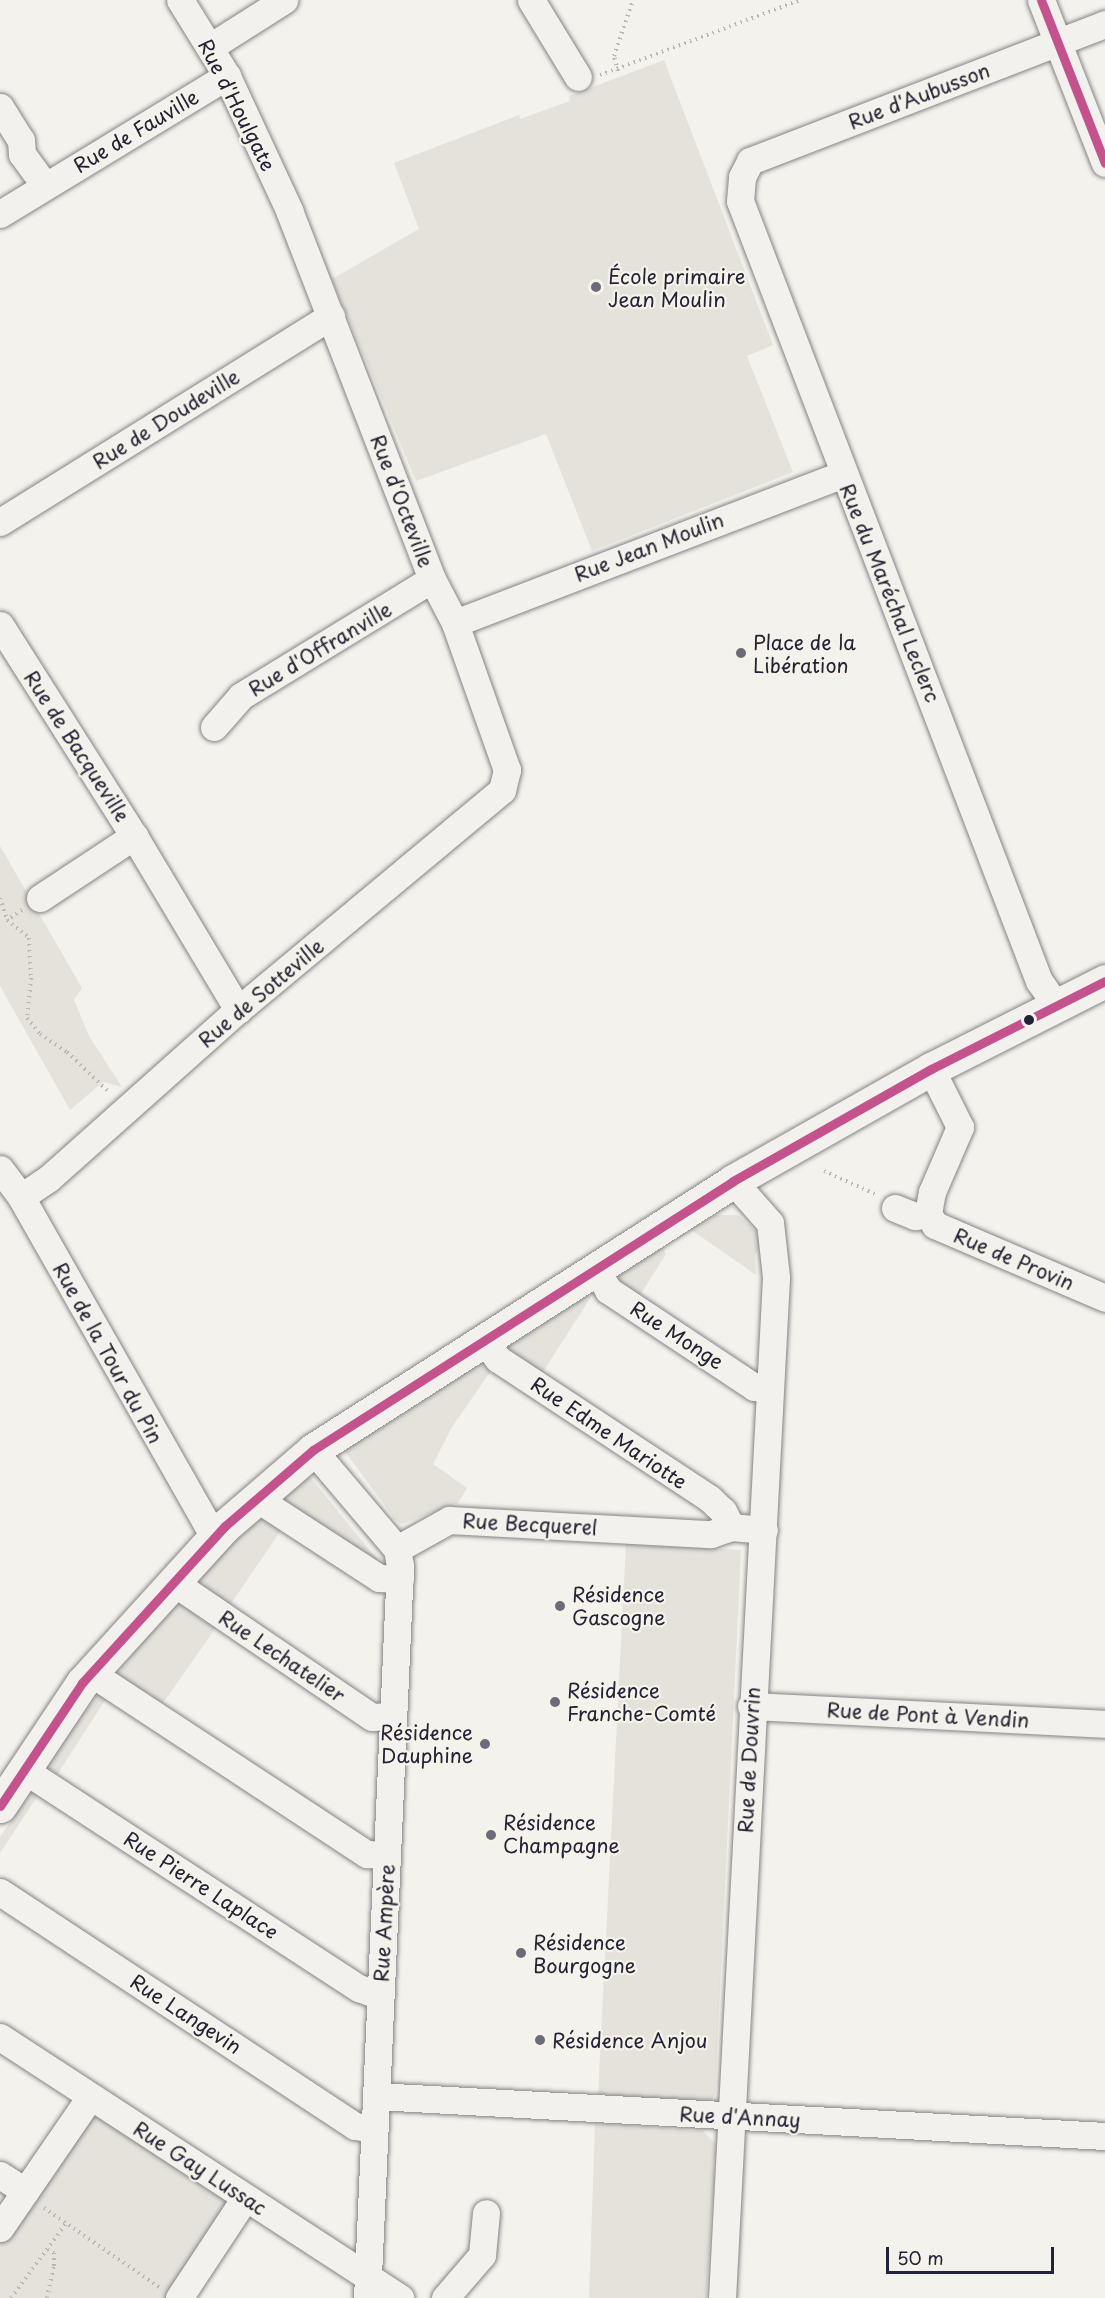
<!DOCTYPE html>
<html>
<head>
<meta charset="utf-8">
<style>
  body { margin:0 }
  #map { position:relative; width:1105px; height:2298px; overflow:hidden; background:#f4f2ec; font-family:"Playpen Sans",sans-serif }
  div>[style] { position:absolute }
  .built>* { inset:0; background:#e5e2dc }
  .path>* { height:4px; margin-top:-2px; transform-origin:0; background:repeating-linear-gradient(90deg,#b8b6b6 0 1.5px,transparent 0 6px) }
  .roads { filter:drop-shadow(0 0 2px #858486) drop-shadow(0 0 2px #858486) }
  .minor>* { height:27px; margin:-13.5px; padding:0 13.5px; transform-origin:13.5px; border-radius:13.5px; background:#f2f1ed }
  .tertiary>* { height:33px; margin:-16.5px; padding:0 16.5px; transform-origin:16.5px; border-radius:16.5px; background:#f2f1ed }
  .bus-1>* { height:9px; margin:-4.5px; padding:0 4.5px; transform-origin:4.5px; border-radius:4.5px; background:#c4538d }
  .dots>* { width:16px; height:16px; translate:-50% -50%; box-sizing:border-box; border:3px solid #f7f3e8; border-radius:50% }
  span { translate:-50% -50%; white-space:nowrap; text-align:center; line-height:1.15; -webkit-text-stroke:4.5px #f7f3e8; paint-order:stroke }
  .street-label { font-size:20px; color:#22223b }
  .poi-label { font-size:20px; color:#22223b }
  .left { translate:0 -50%; text-align:left }
  .right { translate:-100% -50%; text-align:right }
  .scale { position:absolute; left:886px; top:2247px; width:168px; height:27px; box-sizing:border-box; border:3px solid #22223b; border-top:0; padding-left:8px; font-size:18px; line-height:21px; white-space:nowrap; color:#22223b; -webkit-text-stroke:4px #f7f3e8; paint-order:stroke }
</style>
</head>
<body>
<div id="map">
  <div class="built">
    <div style="clip-path:polygon(664px 60px,773px 345px,747px 356px,793px 472px,592px 551px,546px 434px,416px 481px,332px 279px,419px 229px,394px 163px,519px 115px,520px 119px,570px 101px,569px 96px)"></div>
    <div style="clip-path:polygon(0 846px,82px 988px,74px 1000px,89px 1036px,122px 1087px,103px 1082px,70px 1110px,0 986px)"></div>
    <div style="clip-path:polygon(716px 1215px,738px 1215px,756px 1231px,760px 1248px,755px 1255px,756px 1275px,690px 1229px)"></div>
    <div style="clip-path:polygon(660px 1244px,666px 1254px,637px 1300px,621px 1287px,619px 1274px)"></div>
    <div style="clip-path:polygon(583px 1296px,591px 1297px,539px 1378px,509px 1353px,509px 1343px)"></div>
    <div style="clip-path:polygon(477px 1365px,493px 1368px,452px 1427px,433px 1464px,467px 1488px,458px 1503px,402px 1524px,396px 1521px,344px 1450px)"></div>
    <div style="clip-path:polygon(305px 1478px,311px 1478px,380px 1563px,284px 1502px,285px 1494px)"></div>
    <div style="clip-path:polygon(254px 1519px,264px 1519px,282px 1529px,226px 1611px,197px 1592px,196px 1576px)"></div>
    <div style="clip-path:polygon(626px 1543px,741px 1550px,715px 2096px,705px 2105px,598px 2094px)"></div>
    <div style="clip-path:polygon(173px 1605px,182px 1605px,217px 1626px,161px 1706px,116px 1674px)"></div>
    <div style="clip-path:polygon(109px 1694px,55px 1778px,46px 1770px,47px 1765px,96px 1696px)"></div>
    <div style="clip-path:polygon(32px 1791px,41px 1791px,0 1853px,0 1837px)"></div>
    <div style="clip-path:polygon(96px 2110px,230px 2198px,171px 2298px,0 2298px,0 2241px)"></div>
    <div style="clip-path:polygon(595px 2123px,703px 2131px,716px 2144px,706px 2298px,589px 2298px)"></div>
  </div>
  <div class="path">
    <div style="left:618px;top:71px;width:16px;rotate:-105deg"></div>
    <div style="left:614px;top:56px;width:59px;rotate:-71.3deg"></div>
    <div style="left:600px;top:75px;width:215px;rotate:-20.5deg"></div>
    <div style="left:0;top:898px;width:23px;rotate:72deg"></div>
    <div style="left:22px;top:910px;width:18px;rotate:146deg"></div>
    <div style="left:7px;top:920px;width:28px;rotate:39deg"></div>
    <div style="left:29px;top:938px;width:40px;rotate:87.1deg"></div>
    <div style="left:31px;top:978px;width:40px;rotate:95.7deg"></div>
    <div style="left:27px;top:1018px;width:21px;rotate:51deg"></div>
    <div style="left:40px;top:1034px;width:32px;rotate:34deg"></div>
    <div style="left:67px;top:1052px;width:58px;rotate:43.6deg"></div>
    <div style="left:824px;top:1171px;width:56px;rotate:24.3deg"></div>
    <div style="left:44px;top:2208px;width:140px;rotate:34.5deg"></div>
    <div style="left:11px;top:2298px;width:94px;rotate:-53.6deg"></div>
    <div style="left:47px;top:2298px;width:33px;rotate:-78deg"></div>
    <div style="left:54px;top:2266px;width:13px;rotate:-90deg"></div>
    <div style="left:54px;top:2253px;width:7px;rotate:-153deg"></div>
  </div>
  <div class="roads">
    <div class="minor">
      <div style="left:531px;top:0;width:90px;rotate:58.6deg"></div>
      <div style="left:1041px;top:0;width:175px;rotate:68.6deg"></div>
      <div style="left:210px;top:47px;width:88px;rotate:-32.4deg"></div>
      <div style="left:0;top:107px;width:39px;rotate:58deg"></div>
      <div style="left:21px;top:140px;width:14px;rotate:86deg"></div>
      <div style="left:22px;top:154px;width:39px;rotate:54deg"></div>
      <div style="left:0;top:214px;width:266px;rotate:-31.3deg"></div>
      <div style="left:0;top:522px;width:390px;rotate:-31.9deg"></div>
      <div style="left:455px;top:623px;width:416px;rotate:-21deg"></div>
      <div style="left:0;top:625px;width:250px;rotate:57.6deg"></div>
      <div style="left:134px;top:836px;width:203px;rotate:59.1deg"></div>
      <div style="left:214px;top:727px;width:41px;rotate:-48.9deg"></div>
      <div style="left:241px;top:696px;width:224px;rotate:-31.5deg"></div>
      <div style="left:40px;top:898px;width:113px;rotate:-33.4deg"></div>
      <div style="left:1056px;top:1005px;width:29px;rotate:-125deg"></div>
      <div style="left:1039px;top:981px;width:835px;rotate:-110.97deg"></div>
      <div style="left:740px;top:201px;width:24px;rotate:-85deg"></div>
      <div style="left:742px;top:177px;width:18px;rotate:-63deg"></div>
      <div style="left:750px;top:161px;width:381px;rotate:-21.1deg"></div>
      <div style="left:0;top:1169px;width:35px;rotate:53deg"></div>
      <div style="left:21px;top:1197px;width:391px;rotate:60.4deg"></div>
      <div style="left:21px;top:1197px;width:32px;rotate:-34deg"></div>
      <div style="left:48px;top:1179px;width:254px;rotate:-41.7deg"></div>
      <div style="left:238px;top:1010px;width:344px;rotate:-39.8deg"></div>
      <div style="left:502px;top:790px;width:21px;rotate:-76deg"></div>
      <div style="left:507px;top:770px;width:156px;rotate:-109.5deg"></div>
      <div style="left:455px;top:623px;width:50px;rotate:-117.6deg"></div>
      <div style="left:432px;top:579px;width:394px;rotate:-111.2deg"></div>
      <div style="left:290px;top:212px;width:150px;rotate:-114.9deg"></div>
      <div style="left:227px;top:76px;width:89px;rotate:-121.7deg"></div>
      <div style="left:895px;top:1208px;width:22px;rotate:22deg"></div>
      <div style="left:915px;top:1216px;width:13px;rotate:-9deg"></div>
      <div style="left:928px;top:1214px;width:13px;rotate:58deg"></div>
      <div style="left:935px;top:1225px;width:185px;rotate:23.2deg"></div>
      <div style="left:928px;top:1214px;width:22px;rotate:-80deg"></div>
      <div style="left:932px;top:1192px;width:71px;rotate:-66.7deg"></div>
      <div style="left:960px;top:1127px;width:65px;rotate:-116.6deg"></div>
      <div style="left:595px;top:1268px;width:26px;rotate:59deg"></div>
      <div style="left:608px;top:1290px;width:175px;rotate:33.6deg"></div>
      <div style="left:754px;top:1387px;width:16px;rotate:4deg"></div>
      <div style="left:484px;top:1341px;width:23px;rotate:52deg"></div>
      <div style="left:498px;top:1359px;width:254px;rotate:33.4deg"></div>
      <div style="left:710px;top:1499px;width:18px;rotate:43deg"></div>
      <div style="left:723px;top:1511px;width:18px;rotate:63deg"></div>
      <div style="left:313px;top:1450px;width:130px;rotate:49.7deg"></div>
      <div style="left:397px;top:1549px;width:17px;rotate:80deg"></div>
      <div style="left:400px;top:1566px;width:733px;rotate:92.58deg"></div>
      <div style="left:256px;top:1498px;width:147px;rotate:33deg"></div>
      <div style="left:379px;top:1578px;width:21px;rotate:3deg"></div>
      <div style="left:397px;top:1549px;width:60px;rotate:-29.1deg"></div>
      <div style="left:449px;top:1520px;width:262px;rotate:3.1deg"></div>
      <div style="left:711px;top:1534px;width:21px;rotate:-19deg"></div>
      <div style="left:731px;top:1527px;width:33px;rotate:5deg"></div>
      <div style="left:173px;top:1582px;width:240px;rotate:34.2deg"></div>
      <div style="left:372px;top:1717px;width:21px;rotate:-3deg"></div>
      <div style="left:91px;top:1673px;width:330px;rotate:33.3deg"></div>
      <div style="left:367px;top:1854px;width:20px;rotate:3deg"></div>
      <div style="left:751px;top:1706px;width:354px;rotate:2.9deg"></div>
      <div style="left:24px;top:1770px;width:400px;rotate:33.1deg"></div>
      <div style="left:359px;top:1988px;width:22px;rotate:21deg"></div>
      <div style="left:0;top:1892px;width:425px;rotate:33.4deg"></div>
      <div style="left:355px;top:2126px;width:19px;rotate:9deg"></div>
      <div style="left:0;top:2037px;width:478px;rotate:33.1deg"></div>
      <div style="left:376px;top:2096px;width:730px;rotate:3.14deg"></div>
      <div style="left:0;top:2175px;width:30px;rotate:33deg"></div>
      <div style="left:0;top:2228px;width:159px;rotate:-55.5deg"></div>
      <div style="left:179px;top:2298px;width:120px;rotate:-56.6deg"></div>
      <div style="left:445px;top:2298px;width:57px;rotate:-49.3deg"></div>
      <div style="left:482px;top:2255px;width:42px;rotate:-84.6deg"></div>
      <div style="left:722px;top:2298px;width:1022px;rotate:-86.97deg"></div>
      <div style="left:776px;top:1277px;width:54px;rotate:-96.3deg"></div>
      <div style="left:770px;top:1223px;width:56px;rotate:-131.4deg"></div>
    </div>
    <div class="tertiary">
      <div style="left:0;top:1806px;width:148px;rotate:-56.3deg"></div>
      <div style="left:82px;top:1683px;width:212px;rotate:-47.7deg"></div>
      <div style="left:225px;top:1526px;width:116px;rotate:-40.8deg"></div>
      <div style="left:313px;top:1450px;width:499px;rotate:-32.6deg"></div>
      <div style="left:733px;top:1181px;width:227px;rotate:-29.5deg"></div>
      <div style="left:931px;top:1069px;width:195px;rotate:-26.8deg"></div>
    </div>
  </div>
  <div class="bus-1">
    <div style="left:1041px;top:0;width:175px;rotate:68.6deg"></div>
    <div style="left:0;top:1806px;width:148px;rotate:-56.3deg"></div>
    <div style="left:82px;top:1683px;width:212px;rotate:-47.7deg"></div>
    <div style="left:225px;top:1526px;width:116px;rotate:-40.8deg"></div>
    <div style="left:313px;top:1450px;width:499px;rotate:-32.6deg"></div>
    <div style="left:733px;top:1181px;width:227px;rotate:-29.5deg"></div>
    <div style="left:931px;top:1069px;width:195px;rotate:-26.8deg"></div>
  </div>
  <div class="dots">
    <div style="left:596px;top:287px;background:#6c6b79"></div>
    <div style="left:741px;top:653px;background:#6c6b79"></div>
    <div style="left:1029px;top:1020px;background:#22223b"></div>
    <div style="left:560px;top:1606px;background:#6c6b79"></div>
    <div style="left:555px;top:1702px;background:#6c6b79"></div>
    <div style="left:485px;top:1744px;background:#6c6b79"></div>
    <div style="left:491px;top:1835px;background:#6c6b79"></div>
    <div style="left:521px;top:1953px;background:#6c6b79"></div>
    <div style="left:540px;top:2040px;background:#6c6b79"></div>
  </div>
  <div class="street-label">
    <span style="left:919px;top:96px;rotate:-21deg">Rue d'Aubusson</span>
    <span style="left:237px;top:105px;rotate:63deg">Rue d'Houlgate</span>
    <span style="left:136px;top:131px;rotate:-31deg">Rue de Fauville</span>
    <span style="left:166px;top:419px;rotate:-32deg">Rue de Doudeville</span>
    <span style="left:402px;top:501px;rotate:69deg">Rue d'Octeville</span>
    <span style="left:649px;top:547px;rotate:-21deg">Rue Jean Moulin</span>
    <span style="left:890px;top:593px;rotate:68deg">Rue du Maréchal Leclerc</span>
    <span style="left:320px;top:649px;rotate:-31deg">Rue d'Offranville</span>
    <span style="left:77px;top:746px;rotate:57deg">Rue de Bacqueville</span>
    <span style="left:261px;top:993px;rotate:-40deg">Rue de Sotteville</span>
    <span style="left:1014px;top:1259px;rotate:23deg">Rue de Provin</span>
    <span style="left:677px;top:1335px;rotate:33deg">Rue Monge</span>
    <span style="left:108px;top:1353px;rotate:61deg">Rue de la Tour du Pin</span>
    <span style="left:609px;top:1433px;rotate:34deg">Rue Edme Mariotte</span>
    <span style="left:530px;top:1524px;rotate:3deg">Rue Becquerel</span>
    <span style="left:282px;top:1656px;rotate:34deg">Rue Lechatelier</span>
    <span style="left:928px;top:1715px;rotate:3deg">Rue de Pont à Vendin</span>
    <span style="left:749px;top:1760px;rotate:-87deg">Rue de Douvrin</span>
    <span style="left:201px;top:1885px;rotate:33deg">Rue Pierre Laplace</span>
    <span style="left:384px;top:1923px;rotate:-87deg">Rue Ampère</span>
    <span style="left:186px;top:2014px;rotate:33deg">Rue Langevin</span>
    <span style="left:740px;top:2117px;rotate:3deg">Rue d'Annay</span>
    <span style="left:200px;top:2168px;rotate:33deg">Rue Gay Lussac</span>
  </div>
  <div class="poi-label">
    <span class="left" style="left:608px;top:288px">École primaire<br>Jean Moulin</span>
    <span class="left" style="left:753px;top:654px">Place de la<br>Libération</span>
    <span class="left" style="left:572px;top:1606px">Résidence<br>Gascogne</span>
    <span class="left" style="left:567px;top:1702px">Résidence<br>Franche-Comté</span>
    <span class="right" style="left:473px;top:1744px">Résidence<br>Dauphine</span>
    <span class="left" style="left:503px;top:1834px">Résidence<br>Champagne</span>
    <span class="left" style="left:533px;top:1954px">Résidence<br>Bourgogne</span>
    <span class="left" style="left:552px;top:2040px">Résidence Anjou</span>
  </div>
  <div class="scale">50 m</div>
</div>
</body>
</html>
